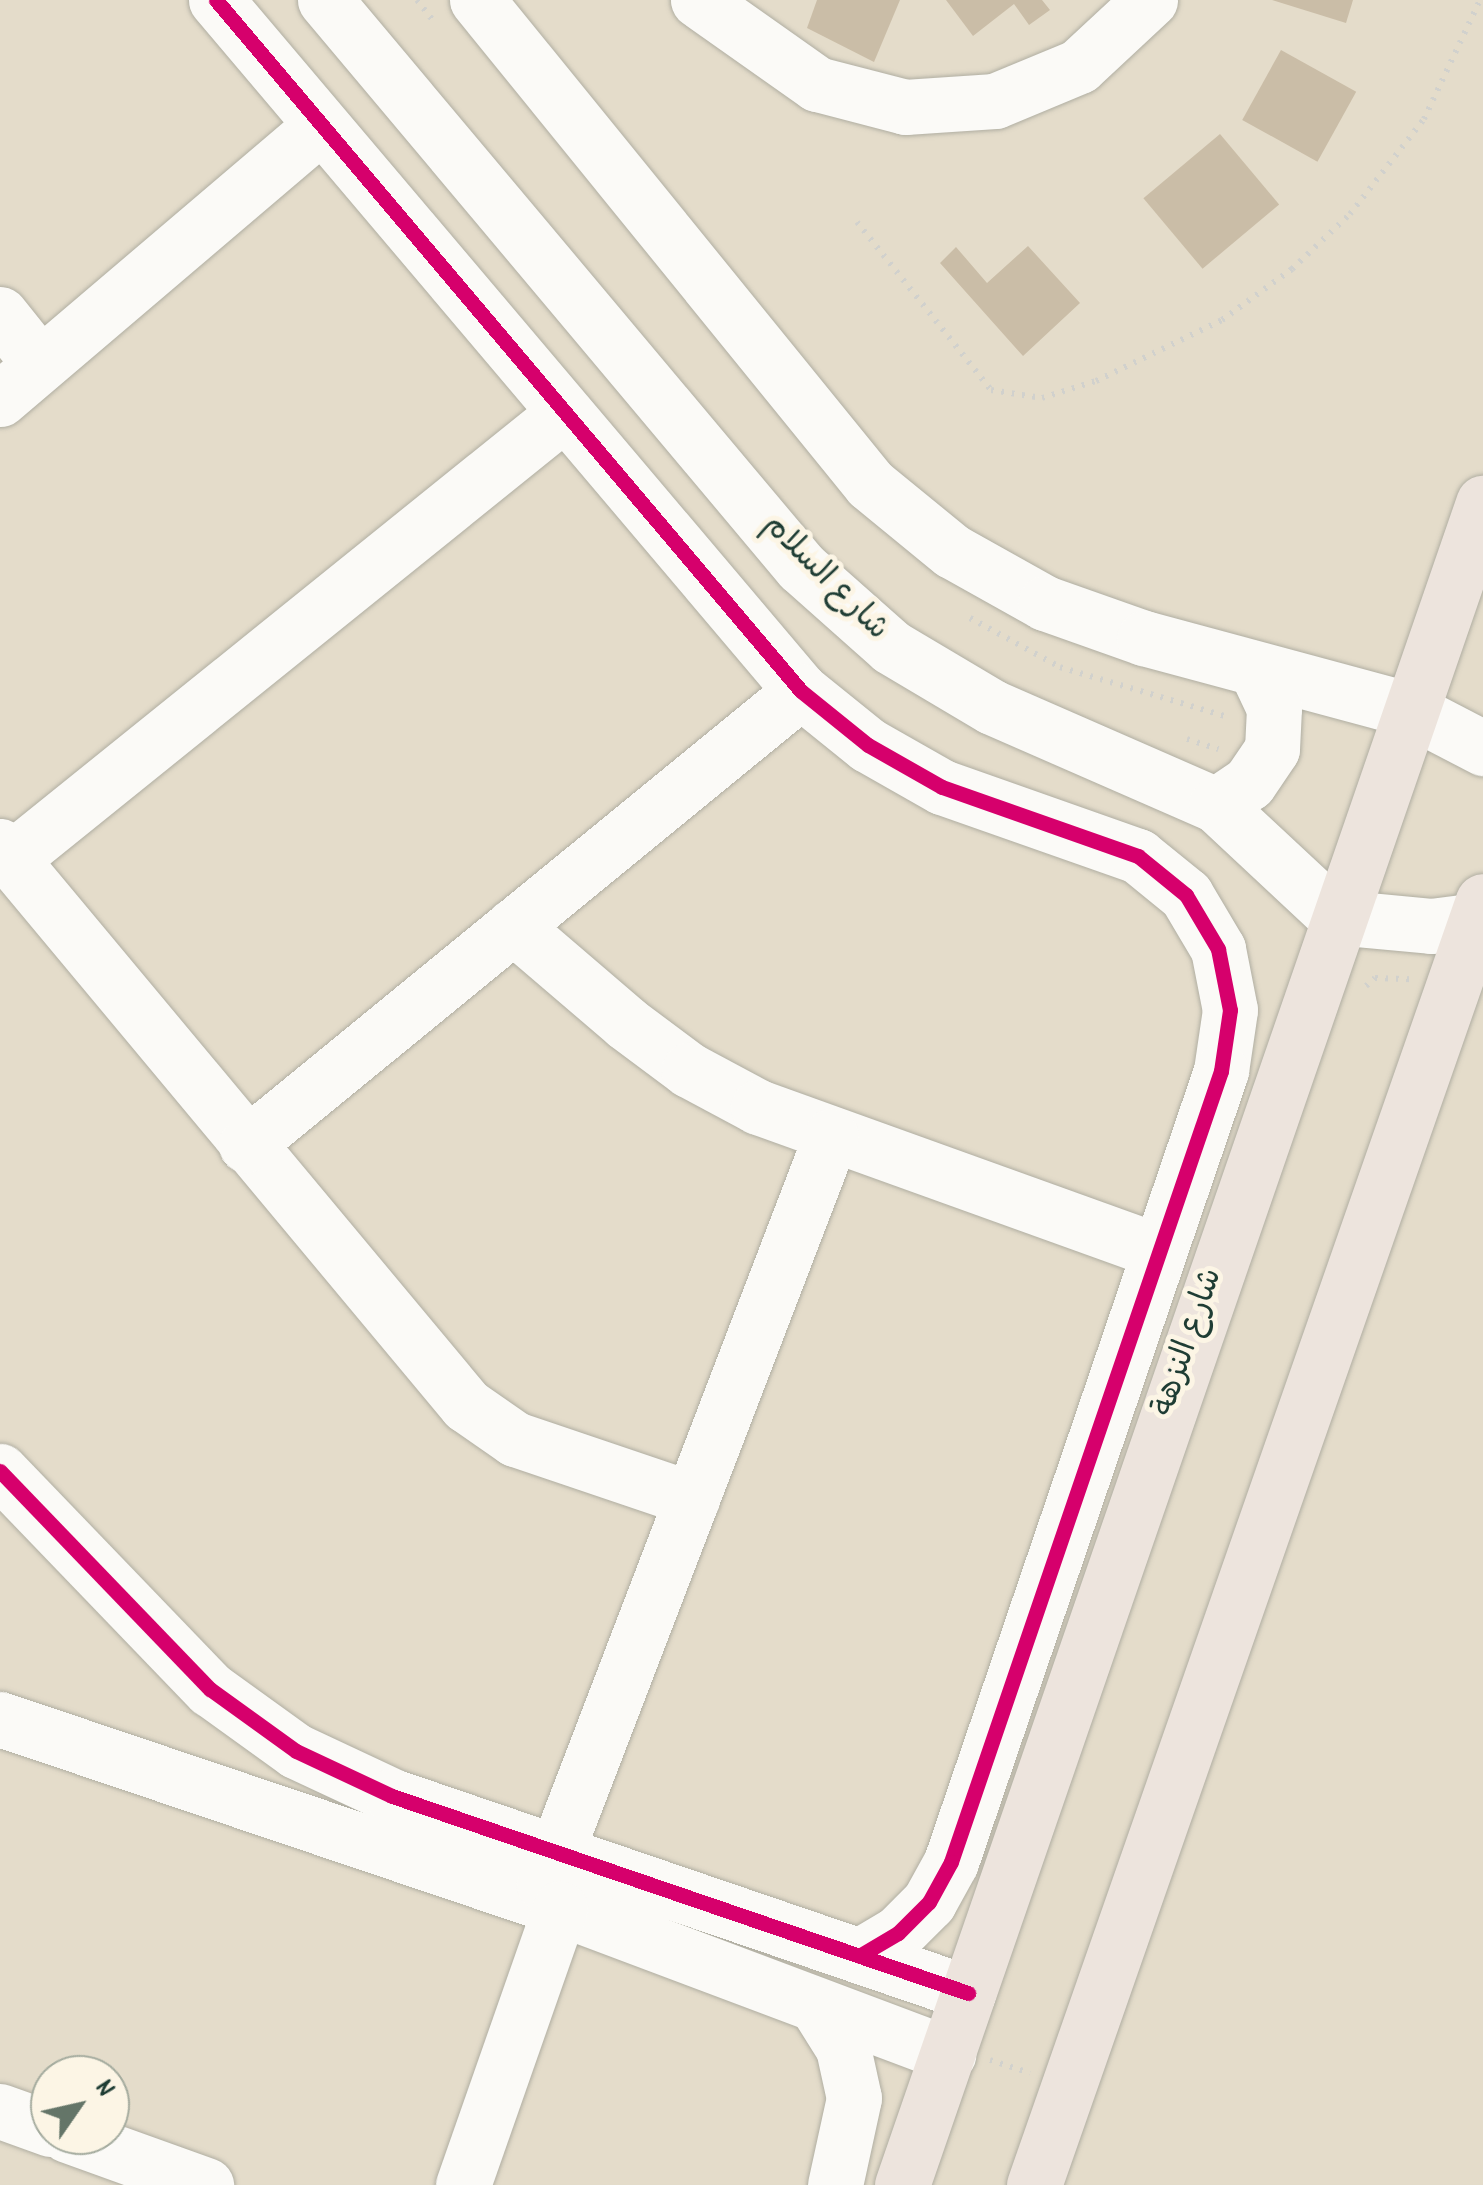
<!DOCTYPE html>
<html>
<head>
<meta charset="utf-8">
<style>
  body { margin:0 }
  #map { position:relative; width:1483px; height:2185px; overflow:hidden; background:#e4dcca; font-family:Dekko,"Playpen Sans Arabic",sans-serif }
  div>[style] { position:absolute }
  .building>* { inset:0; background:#cabda7; transform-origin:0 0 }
  .path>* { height:6px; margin-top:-3px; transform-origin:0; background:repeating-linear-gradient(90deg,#d1d1cd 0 2.5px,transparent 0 10.5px) }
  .roads { filter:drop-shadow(0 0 2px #b0aea2) drop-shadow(0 0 2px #b0aea2) }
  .minor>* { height:55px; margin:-27.5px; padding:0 27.5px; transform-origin:27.5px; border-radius:27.5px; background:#fbfaf7 }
  .major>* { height:55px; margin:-27.5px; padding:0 27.5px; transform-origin:27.5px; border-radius:27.5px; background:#ede4dd }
  .cycleway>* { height:15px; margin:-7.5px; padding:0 7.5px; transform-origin:7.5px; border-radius:7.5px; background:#d6006c }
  span { translate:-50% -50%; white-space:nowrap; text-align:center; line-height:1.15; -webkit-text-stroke:10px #fcf5e5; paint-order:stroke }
  .street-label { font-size:32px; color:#1f3d34 }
  .north { position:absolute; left:30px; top:2055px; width:100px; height:100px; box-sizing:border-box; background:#fcf5e5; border:2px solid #a4ab9e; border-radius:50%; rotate:56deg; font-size:28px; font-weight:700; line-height:40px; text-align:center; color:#1f3d34 }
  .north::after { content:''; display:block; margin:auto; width:35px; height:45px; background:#647568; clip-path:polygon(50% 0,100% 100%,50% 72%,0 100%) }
</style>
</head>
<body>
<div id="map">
  <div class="building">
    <div style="clip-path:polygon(817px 0,900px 0,874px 62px,807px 28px)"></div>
    <div style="clip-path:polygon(946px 0,1042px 0,1050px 10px,1029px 25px,1014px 4px,973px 36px)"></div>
    <div style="clip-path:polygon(1272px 0,1353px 0,1346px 23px)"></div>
    <div style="left:1281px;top:50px;width:86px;height:80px;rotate:29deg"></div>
    <div style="left:1220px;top:134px;width:92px;height:100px;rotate:50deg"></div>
    <div style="clip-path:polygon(1028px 246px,1080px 303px,1023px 356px,940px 263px,956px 247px,987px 283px)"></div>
  </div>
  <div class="path">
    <div style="left:417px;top:0;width:29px;rotate:52deg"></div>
    <div style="left:857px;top:222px;width:215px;rotate:51.4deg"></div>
    <div style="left:991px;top:390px;width:52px;rotate:8.9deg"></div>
    <div style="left:1042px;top:398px;width:57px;rotate:-17.5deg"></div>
    <div style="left:1096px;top:381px;width:140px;rotate:-25.8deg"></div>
    <div style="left:1222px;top:320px;width:87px;rotate:-36.1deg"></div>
    <div style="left:1292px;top:269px;width:80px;rotate:-43.5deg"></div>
    <div style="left:1350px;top:214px;width:120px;rotate:-52.1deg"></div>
    <div style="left:1424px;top:119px;width:132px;rotate:-64.8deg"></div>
    <div style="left:970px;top:618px;width:102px;rotate:28.6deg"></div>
    <div style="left:1060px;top:667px;width:175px;rotate:16.6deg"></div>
    <div style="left:1187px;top:739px;width:33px;rotate:18deg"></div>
    <div style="left:1366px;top:986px;width:12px;rotate:-42deg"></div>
    <div style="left:1375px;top:978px;width:36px;rotate:2deg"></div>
    <div style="left:990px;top:2060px;width:42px;rotate:18deg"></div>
  </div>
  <div class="roads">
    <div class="minor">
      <div style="left:216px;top:0;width:905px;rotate:49.75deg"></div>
      <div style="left:801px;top:691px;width:86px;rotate:38.9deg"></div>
      <div style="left:868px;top:745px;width:85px;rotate:29.6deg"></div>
      <div style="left:942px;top:787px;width:208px;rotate:19.4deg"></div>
      <div style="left:1138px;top:856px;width:62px;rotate:39.1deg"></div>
      <div style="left:1186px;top:895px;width:63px;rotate:59.3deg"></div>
      <div style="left:1218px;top:949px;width:62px;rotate:78.9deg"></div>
      <div style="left:1230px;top:1010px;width:62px;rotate:98.4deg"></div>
      <div style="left:1221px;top:1071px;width:836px;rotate:108.85deg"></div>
      <div style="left:951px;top:1862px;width:46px;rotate:118.8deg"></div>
      <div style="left:929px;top:1902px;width:44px;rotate:135deg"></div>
      <div style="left:898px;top:1933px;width:45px;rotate:149.5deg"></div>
      <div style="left:325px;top:0;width:740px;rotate:49.99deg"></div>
      <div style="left:801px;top:567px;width:120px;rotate:41.6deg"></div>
      <div style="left:891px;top:647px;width:117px;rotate:30.7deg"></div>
      <div style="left:992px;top:707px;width:244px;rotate:23.6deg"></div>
      <div style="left:1216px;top:805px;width:164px;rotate:43deg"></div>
      <div style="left:1336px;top:917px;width:95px;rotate:5.4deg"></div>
      <div style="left:1431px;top:926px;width:47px;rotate:-7.3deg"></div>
      <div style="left:477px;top:0;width:623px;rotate:50.92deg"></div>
      <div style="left:870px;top:484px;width:106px;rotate:39.3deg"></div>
      <div style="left:952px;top:551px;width:107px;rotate:29.2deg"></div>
      <div style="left:1045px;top:603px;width:105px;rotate:19.5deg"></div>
      <div style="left:1144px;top:638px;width:273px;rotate:15.1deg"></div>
      <div style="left:1408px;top:709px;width:85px;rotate:27.5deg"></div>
      <div style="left:698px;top:0;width:146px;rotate:35.2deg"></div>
      <div style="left:817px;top:84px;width:91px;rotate:14.6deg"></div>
      <div style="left:905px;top:107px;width:90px;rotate:-3.8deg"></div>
      <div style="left:995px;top:101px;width:91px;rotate:-22.6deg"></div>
      <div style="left:1079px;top:66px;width:97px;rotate:-42.9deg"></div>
      <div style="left:0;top:314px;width:64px;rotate:51.3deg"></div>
      <div style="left:0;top:399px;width:420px;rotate:-40.4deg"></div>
      <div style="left:1216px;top:805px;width:40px;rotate:-34deg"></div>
      <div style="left:1249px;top:783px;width:41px;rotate:-55.9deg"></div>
      <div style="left:1272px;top:749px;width:41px;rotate:-87.2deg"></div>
      <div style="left:1274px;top:708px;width:42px;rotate:-115.3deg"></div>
      <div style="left:0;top:846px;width:728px;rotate:50.18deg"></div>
      <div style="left:466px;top:1405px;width:60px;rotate:34.8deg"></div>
      <div style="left:515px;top:1439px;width:187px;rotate:18.7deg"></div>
      <div style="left:11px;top:859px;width:709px;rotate:-38.87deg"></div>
      <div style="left:513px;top:926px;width:149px;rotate:40.6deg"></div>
      <div style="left:626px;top:1023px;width:79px;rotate:36.7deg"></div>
      <div style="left:689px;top:1070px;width:78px;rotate:28.2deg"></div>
      <div style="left:758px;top:1107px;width:424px;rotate:19.8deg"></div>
      <div style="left:246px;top:1145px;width:717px;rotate:-39.28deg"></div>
      <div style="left:0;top:1471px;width:303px;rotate:46.1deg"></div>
      <div style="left:210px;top:1689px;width:106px;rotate:35.8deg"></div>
      <div style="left:296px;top:1751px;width:106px;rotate:25.1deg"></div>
      <div style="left:392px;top:1796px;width:609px;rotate:18.88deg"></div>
      <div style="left:0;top:1719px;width:591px;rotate:18.65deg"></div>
      <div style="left:560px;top:1908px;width:415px;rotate:20.6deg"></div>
      <div style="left:544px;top:1884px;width:801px;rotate:-69.01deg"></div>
      <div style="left:816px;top:2005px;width:51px;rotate:57.9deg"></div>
      <div style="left:843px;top:2048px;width:51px;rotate:77.6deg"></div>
      <div style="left:854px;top:2098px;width:89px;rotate:102.3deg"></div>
      <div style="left:0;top:2111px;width:53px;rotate:19.8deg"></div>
      <div style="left:67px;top:2135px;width:148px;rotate:19.8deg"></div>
      <div style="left:463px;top:2185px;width:293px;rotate:-70.7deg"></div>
    </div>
    <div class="major">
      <div style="left:902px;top:2185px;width:1780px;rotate:-70.94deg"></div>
      <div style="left:1034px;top:2185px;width:1360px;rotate:-70.73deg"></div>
    </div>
  </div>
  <div class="cycleway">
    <div style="left:216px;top:0;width:905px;rotate:49.75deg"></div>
    <div style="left:801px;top:691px;width:86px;rotate:38.9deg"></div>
    <div style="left:868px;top:745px;width:85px;rotate:29.6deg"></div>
    <div style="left:942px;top:787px;width:208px;rotate:19.4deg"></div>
    <div style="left:1138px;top:856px;width:62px;rotate:39.1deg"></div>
    <div style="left:1186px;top:895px;width:63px;rotate:59.3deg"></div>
    <div style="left:1218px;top:949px;width:62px;rotate:78.9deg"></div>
    <div style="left:1230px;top:1010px;width:62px;rotate:98.4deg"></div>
    <div style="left:1221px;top:1071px;width:836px;rotate:108.85deg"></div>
    <div style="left:951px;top:1862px;width:46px;rotate:118.8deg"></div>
    <div style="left:929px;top:1902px;width:44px;rotate:135deg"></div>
    <div style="left:898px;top:1933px;width:45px;rotate:149.5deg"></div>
    <div style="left:0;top:1471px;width:303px;rotate:46.1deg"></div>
    <div style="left:210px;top:1689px;width:106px;rotate:35.8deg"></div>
    <div style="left:296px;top:1751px;width:106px;rotate:25.1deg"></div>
    <div style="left:392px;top:1796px;width:609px;rotate:18.88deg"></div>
  </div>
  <div class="street-label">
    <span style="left:824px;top:579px;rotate:45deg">شارع السلام</span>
    <span style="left:1190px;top:1343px;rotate:-71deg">شارع النزهة</span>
  </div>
  <div class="north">N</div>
</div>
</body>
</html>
